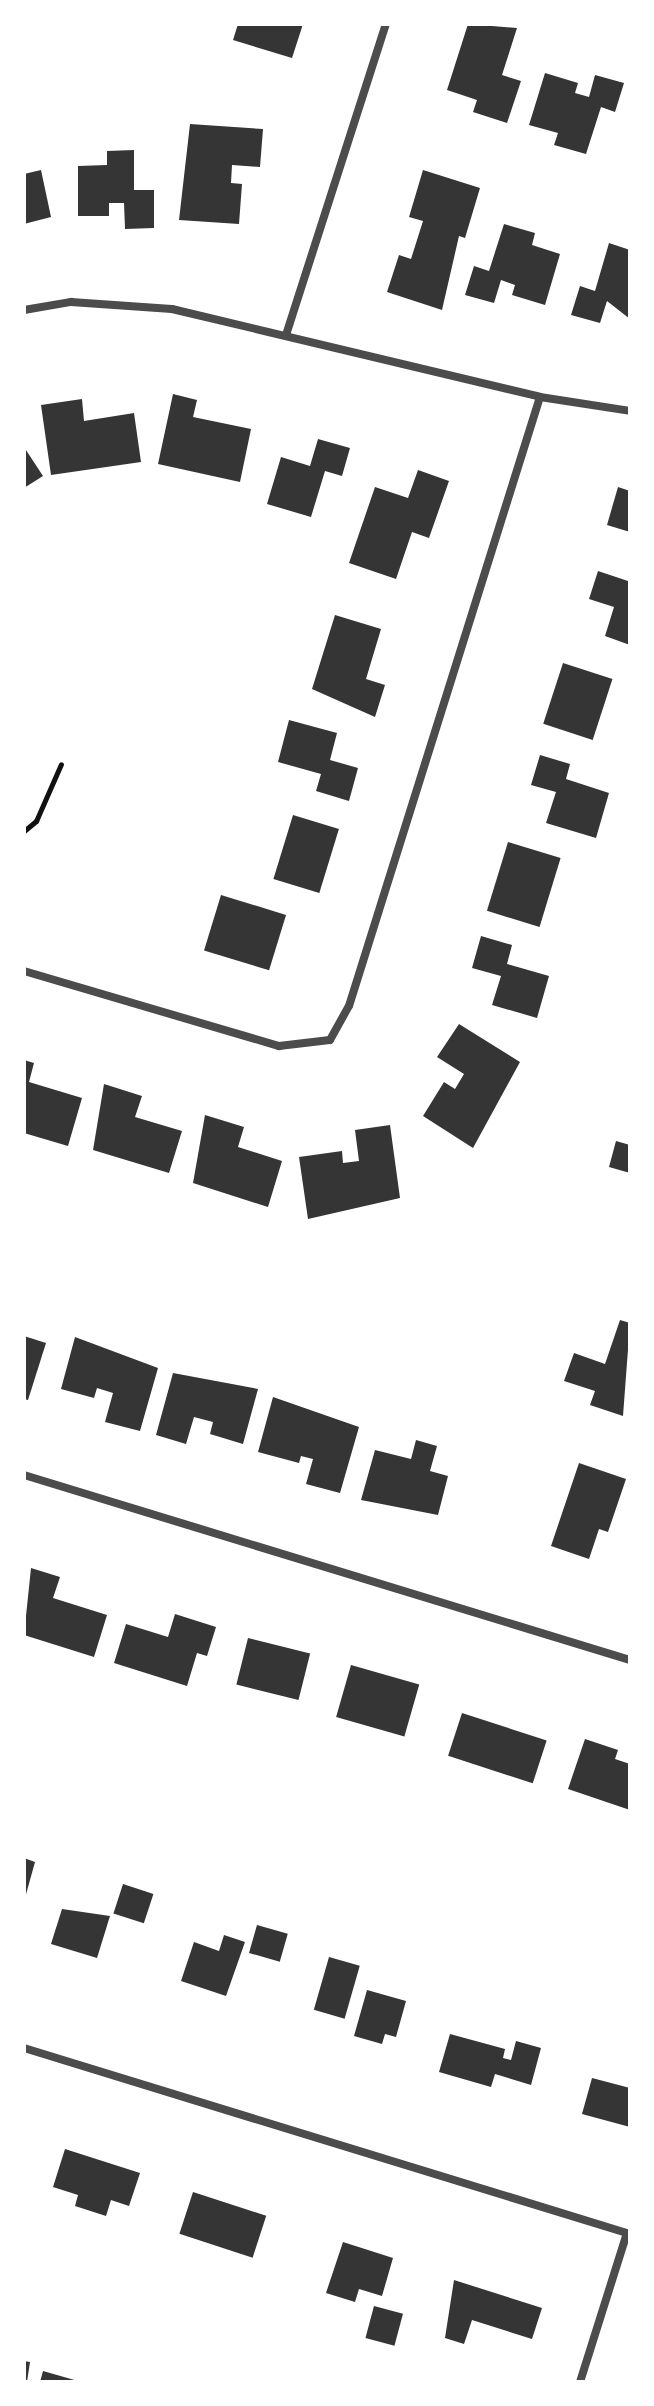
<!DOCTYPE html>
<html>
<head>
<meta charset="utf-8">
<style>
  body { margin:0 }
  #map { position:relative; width:654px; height:2406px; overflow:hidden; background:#fff; font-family:"Sofia Sans Condensed",sans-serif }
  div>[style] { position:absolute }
  .building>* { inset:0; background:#353535; transform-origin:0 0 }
  .path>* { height:5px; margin:-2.5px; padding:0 2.5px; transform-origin:2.5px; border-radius:2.5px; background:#111 }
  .minor>* { height:8px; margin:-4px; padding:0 4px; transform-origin:4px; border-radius:4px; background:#4c4c4c }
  span { translate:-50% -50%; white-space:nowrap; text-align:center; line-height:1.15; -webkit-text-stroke:6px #fff; paint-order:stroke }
  .frame { position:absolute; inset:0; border:26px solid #fff; pointer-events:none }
</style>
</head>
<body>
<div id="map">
  <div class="building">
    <div style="clip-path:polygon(238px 24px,303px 24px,292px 58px,233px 40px)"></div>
    <div style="clip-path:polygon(468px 24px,517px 28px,502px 75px,521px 81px,507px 123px,473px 112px,477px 100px,447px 90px)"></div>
    <div style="clip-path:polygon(545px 73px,578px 83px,575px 93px,589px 97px,595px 75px,624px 83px,615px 112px,601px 107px,586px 154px,554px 145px,558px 133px,529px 125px)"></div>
    <div style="clip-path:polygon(190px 124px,263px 129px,260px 167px,232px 165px,231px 183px,242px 184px,239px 224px,179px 220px)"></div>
    <div style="clip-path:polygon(134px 150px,134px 190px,154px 190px,154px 228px,125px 229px,124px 203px,109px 203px,109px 216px,78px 216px,78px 166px,107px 165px,107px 151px)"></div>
    <div style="clip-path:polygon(41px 170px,51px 217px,24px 224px,24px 174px)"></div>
    <div style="clip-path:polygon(423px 170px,480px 188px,465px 238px,459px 236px,442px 310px,387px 292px,399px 255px,411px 259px,423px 221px,409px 217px)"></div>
    <div style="clip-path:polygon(504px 224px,535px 233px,532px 245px,560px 254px,545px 305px,512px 295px,515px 285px,501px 280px,494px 303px,465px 295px,474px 266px,489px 271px)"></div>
    <div style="clip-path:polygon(609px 243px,630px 250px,630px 319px,607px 301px,600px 323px,571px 315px,580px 286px,595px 291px)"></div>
    <div style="clip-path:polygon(173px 394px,197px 400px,193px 417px,251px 429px,240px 482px,158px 464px)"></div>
    <div style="clip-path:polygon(82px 399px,84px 421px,134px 413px,141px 462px,51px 475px,41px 405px)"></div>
    <div style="clip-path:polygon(318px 439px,350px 448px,342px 476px,325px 471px,311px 517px,267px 504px,281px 457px,310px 466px)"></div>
    <div style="clip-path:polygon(24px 447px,43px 476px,24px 488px)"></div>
    <div style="clip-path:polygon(418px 470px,449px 481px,429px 538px,412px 532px,396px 579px,349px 563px,375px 487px,408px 498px)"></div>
    <div style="clip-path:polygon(618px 487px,630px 491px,630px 532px,607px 525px)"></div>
    <div style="clip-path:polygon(598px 571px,628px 581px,630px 645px,605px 636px,614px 607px,589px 599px)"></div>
    <div style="clip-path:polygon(335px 615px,381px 629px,366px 679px,385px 685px,375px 717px,312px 689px)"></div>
    <div style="left:563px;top:663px;width:52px;height:64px;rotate:18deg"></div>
    <div style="clip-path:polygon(289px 720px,337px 733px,330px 760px,358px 768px,349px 801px,316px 791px,321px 774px,278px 762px)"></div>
    <div style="clip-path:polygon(540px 755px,570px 764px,566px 779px,609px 793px,596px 838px,546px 823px,556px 792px,531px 785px)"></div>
    <div style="left:293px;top:815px;width:48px;height:67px;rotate:17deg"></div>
    <div style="left:508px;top:842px;width:55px;height:72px;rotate:17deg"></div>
    <div style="left:221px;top:895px;width:68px;height:58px;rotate:17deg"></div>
    <div style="clip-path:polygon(481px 936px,512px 945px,507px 964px,549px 976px,537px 1018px,492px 1005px,501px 976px,472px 968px)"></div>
    <div style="clip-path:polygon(459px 1024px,520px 1062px,473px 1148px,423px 1116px,444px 1082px,455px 1089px,464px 1074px,437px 1057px)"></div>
    <div style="clip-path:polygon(24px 1060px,34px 1063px,29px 1082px,82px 1098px,68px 1146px,24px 1133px)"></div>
    <div style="clip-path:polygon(104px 1084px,142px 1096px,135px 1117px,182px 1131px,169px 1173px,93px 1150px)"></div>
    <div style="clip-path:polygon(205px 1115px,244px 1127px,238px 1147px,282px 1161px,268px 1207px,193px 1183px)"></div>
    <div style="clip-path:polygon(390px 1125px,400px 1198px,308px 1219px,299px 1157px,342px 1151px,343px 1163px,359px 1161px,355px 1130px)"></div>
    <div style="clip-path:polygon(616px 1141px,630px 1145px,630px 1173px,609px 1167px)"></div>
    <div style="clip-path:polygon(620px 1320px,630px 1323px,623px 1416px,590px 1405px,595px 1391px,564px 1381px,574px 1353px,605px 1364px)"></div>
    <div style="clip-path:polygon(24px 1336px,46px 1343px,28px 1400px,24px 1399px)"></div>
    <div style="clip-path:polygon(75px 1337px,158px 1368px,140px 1431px,105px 1422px,113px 1393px,97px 1388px,94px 1398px,61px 1389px)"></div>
    <div style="clip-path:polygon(173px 1373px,258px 1389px,243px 1444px,210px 1434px,213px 1422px,194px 1417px,186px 1444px,156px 1435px)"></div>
    <div style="clip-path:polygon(273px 1397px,359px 1427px,340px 1493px,306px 1484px,313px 1459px,301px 1456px,299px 1463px,258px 1452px)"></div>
    <div style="clip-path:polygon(416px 1440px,437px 1446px,430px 1471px,448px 1476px,438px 1515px,361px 1500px,375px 1450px,411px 1459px)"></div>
    <div style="clip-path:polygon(579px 1463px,626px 1479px,608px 1532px,599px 1529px,589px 1559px,551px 1546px)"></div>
    <div style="clip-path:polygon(31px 1568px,60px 1577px,53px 1598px,107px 1615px,94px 1657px,24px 1635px)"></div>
    <div style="clip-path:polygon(175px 1614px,216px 1627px,207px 1656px,197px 1653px,187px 1686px,114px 1663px,126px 1624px,168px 1637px)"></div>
    <div style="left:248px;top:1638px;width:64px;height:48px;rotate:14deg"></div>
    <div style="left:351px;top:1665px;width:71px;height:54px;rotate:16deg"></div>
    <div style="left:462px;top:1713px;width:89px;height:45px;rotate:18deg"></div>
    <div style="clip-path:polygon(585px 1739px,618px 1750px,615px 1759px,630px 1764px,630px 1810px,568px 1789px)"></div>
    <div style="clip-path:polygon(24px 1858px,35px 1862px,25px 1898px,24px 1898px)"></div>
    <div style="left:123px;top:1884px;width:32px;height:31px;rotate:18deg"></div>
    <div style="clip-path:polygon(62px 1909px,110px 1916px,97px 1958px,51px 1944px)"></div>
    <div style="left:257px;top:1925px;width:32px;height:29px;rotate:16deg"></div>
    <div style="clip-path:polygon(224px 1935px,245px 1942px,226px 1996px,181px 1981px,194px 1942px,219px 1951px)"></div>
    <div style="left:329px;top:1957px;width:32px;height:55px;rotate:16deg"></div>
    <div style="clip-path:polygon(367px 1990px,406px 2001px,396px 2037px,385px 2034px,382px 2044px,354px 2036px)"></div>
    <div style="clip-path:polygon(450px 2034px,505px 2049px,503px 2058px,511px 2060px,516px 2041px,541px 2048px,531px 2085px,495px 2074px,491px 2087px,439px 2072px)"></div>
    <div style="clip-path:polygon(592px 2078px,630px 2088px,630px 2127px,582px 2114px)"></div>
    <div style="clip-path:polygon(65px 2149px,140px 2173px,129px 2206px,111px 2200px,106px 2216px,75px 2206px,78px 2195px,53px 2187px)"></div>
    <div style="left:193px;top:2192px;width:77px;height:44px;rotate:18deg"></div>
    <div style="clip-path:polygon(343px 2242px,393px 2258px,382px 2296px,359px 2289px,355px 2302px,326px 2293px)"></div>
    <div style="clip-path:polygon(454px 2280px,542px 2308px,532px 2339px,472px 2320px,464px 2344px,445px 2338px)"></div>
    <div style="left:374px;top:2306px;width:30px;height:33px;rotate:15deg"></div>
    <div style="clip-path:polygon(24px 2361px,30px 2362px,27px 2382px,24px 2382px)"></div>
    <div style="clip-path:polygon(43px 2371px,78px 2381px,78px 2382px,40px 2382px)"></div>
  </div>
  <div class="path">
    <div style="left:24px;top:831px;width:16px;rotate:-40deg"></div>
    <div style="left:36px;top:821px;width:62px;rotate:-66.3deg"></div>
  </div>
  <div class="minor">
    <div style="left:24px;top:310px;width:48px;rotate:-9.7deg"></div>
    <div style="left:71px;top:302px;width:101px;rotate:4deg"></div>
    <div style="left:172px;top:309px;width:378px;rotate:13.4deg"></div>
    <div style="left:540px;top:397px;width:91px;rotate:8.8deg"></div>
    <div style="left:286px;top:335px;width:327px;rotate:-72.2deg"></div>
    <div style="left:24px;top:971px;width:266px;rotate:16.4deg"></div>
    <div style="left:279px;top:1046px;width:51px;rotate:-6.7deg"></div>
    <div style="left:330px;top:1040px;width:39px;rotate:-61deg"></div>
    <div style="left:349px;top:1006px;width:638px;rotate:-72.59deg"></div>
    <div style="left:24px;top:1475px;width:634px;rotate:16.98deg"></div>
    <div style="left:24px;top:2048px;width:634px;rotate:17.06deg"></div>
    <div style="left:580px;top:2382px;width:156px;rotate:-72.5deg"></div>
  </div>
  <div class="frame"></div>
</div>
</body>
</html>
